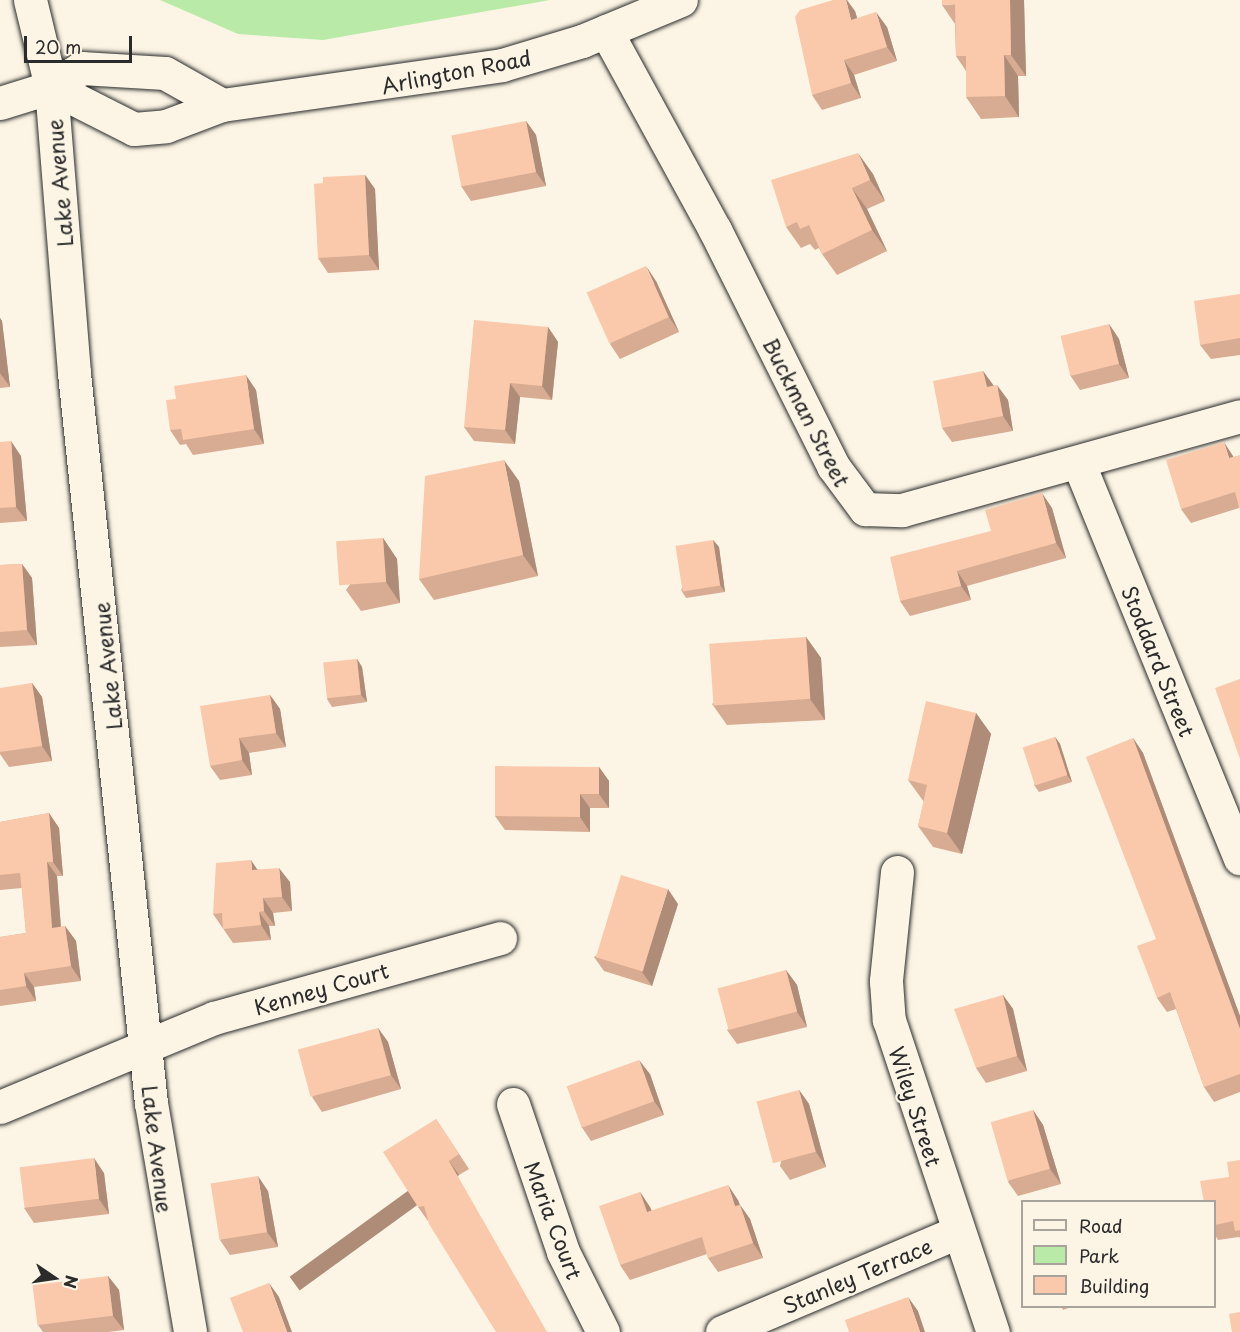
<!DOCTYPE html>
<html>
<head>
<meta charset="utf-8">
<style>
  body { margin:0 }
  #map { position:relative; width:1240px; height:1332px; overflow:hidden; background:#fcf5e5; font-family:"Playpen Sans",sans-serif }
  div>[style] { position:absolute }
  .green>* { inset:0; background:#baeaa8 }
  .roads { filter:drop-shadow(0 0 2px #2b2b2b) drop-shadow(0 0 2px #2b2b2b) }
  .street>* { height:33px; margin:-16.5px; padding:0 16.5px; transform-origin:16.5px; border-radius:16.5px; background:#fcf5e5 }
  .secondary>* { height:33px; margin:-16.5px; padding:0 16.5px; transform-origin:16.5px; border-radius:16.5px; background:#fcf5e5 }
  .wall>* { inset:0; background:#d7ac92 }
  .shaded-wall>* { inset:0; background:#af8c77; transform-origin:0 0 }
  .building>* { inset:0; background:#fac8aa; transform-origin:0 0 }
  span { translate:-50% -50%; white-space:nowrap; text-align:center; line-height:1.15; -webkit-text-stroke:4.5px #fcf5e5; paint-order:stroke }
  .street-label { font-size:21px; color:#2b2b2b }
  .legend { position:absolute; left:1021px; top:1200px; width:195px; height:108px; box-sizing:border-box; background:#fcf5e5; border:2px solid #a8a49b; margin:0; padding:8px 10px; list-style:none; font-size:18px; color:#2b2b2b }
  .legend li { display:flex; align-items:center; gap:12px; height:30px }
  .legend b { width:30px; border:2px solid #a8a49b }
  .north { position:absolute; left:24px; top:1248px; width:60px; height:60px; -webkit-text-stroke:4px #fcf5e5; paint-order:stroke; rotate:103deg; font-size:16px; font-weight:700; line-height:24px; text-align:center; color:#2b2b2b }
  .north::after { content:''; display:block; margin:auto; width:21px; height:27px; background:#2b2b2b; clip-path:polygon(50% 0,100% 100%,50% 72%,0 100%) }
  .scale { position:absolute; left:24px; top:36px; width:108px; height:27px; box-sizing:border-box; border:3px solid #2b2b2b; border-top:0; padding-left:8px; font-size:18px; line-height:21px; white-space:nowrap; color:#2b2b2b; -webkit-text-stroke:4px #fcf5e5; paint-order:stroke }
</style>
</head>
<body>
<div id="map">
  <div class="green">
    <div style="clip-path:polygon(160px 0,550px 0,323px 40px,238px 34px)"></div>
  </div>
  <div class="roads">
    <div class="street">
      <div style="left:606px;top:31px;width:227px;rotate:61.3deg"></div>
      <div style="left:715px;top:230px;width:264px;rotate:63.4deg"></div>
      <div style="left:833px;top:466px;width:54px;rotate:53.3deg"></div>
      <div style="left:865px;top:509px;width:37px;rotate:2deg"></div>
      <div style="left:902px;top:510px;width:351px;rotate:-15.5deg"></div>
      <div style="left:0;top:103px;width:53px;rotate:-17.4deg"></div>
      <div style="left:1079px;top:464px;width:426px;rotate:67.8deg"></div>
      <div style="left:897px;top:872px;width:110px;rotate:95.8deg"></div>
      <div style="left:886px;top:981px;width:39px;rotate:86deg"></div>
      <div style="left:889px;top:1020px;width:329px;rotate:71.6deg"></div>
      <div style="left:513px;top:1104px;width:156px;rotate:71.3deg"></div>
      <div style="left:563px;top:1252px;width:89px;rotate:63.4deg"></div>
      <div style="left:0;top:1107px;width:232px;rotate:-22.6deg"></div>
      <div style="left:214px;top:1018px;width:297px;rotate:-15.6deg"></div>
      <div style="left:722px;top:1332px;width:256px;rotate:-23deg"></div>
    </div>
    <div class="secondary">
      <div style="left:30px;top:0;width:89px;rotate:76.4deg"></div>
      <div style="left:51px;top:87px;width:287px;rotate:85.4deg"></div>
      <div style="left:74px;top:373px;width:734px;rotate:83.98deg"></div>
      <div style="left:151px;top:1103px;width:232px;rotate:80.3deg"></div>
      <div style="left:51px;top:87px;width:93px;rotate:26.8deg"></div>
      <div style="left:134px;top:129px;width:32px;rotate:-5deg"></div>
      <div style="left:166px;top:126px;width:60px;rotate:-20.6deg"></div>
      <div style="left:222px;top:105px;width:283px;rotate:-8.1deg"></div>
      <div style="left:502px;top:65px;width:84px;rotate:-16.7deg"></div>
      <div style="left:582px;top:41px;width:107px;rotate:-22.5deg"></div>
      <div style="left:51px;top:87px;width:36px;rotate:-32deg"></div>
      <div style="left:81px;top:68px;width:84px;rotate:3.4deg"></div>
      <div style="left:165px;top:73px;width:65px;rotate:29.3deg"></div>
    </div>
  </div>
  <div class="wall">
    <div style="clip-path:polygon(1024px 0,1026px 76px,1018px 76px,1019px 117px,981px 119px,966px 97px,966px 71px,956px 56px,955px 24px,942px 5px)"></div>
    <div style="clip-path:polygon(855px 11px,857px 18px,887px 27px,897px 61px,854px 75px,861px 98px,822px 110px,812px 95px)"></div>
    <div style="clip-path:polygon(526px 121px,536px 135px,546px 186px,471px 201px,461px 186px)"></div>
    <div style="clip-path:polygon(873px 174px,885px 201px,867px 209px,887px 251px,837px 275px,822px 254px,819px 248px,815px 250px,810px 244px,801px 248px,786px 227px)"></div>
    <div style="clip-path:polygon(365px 175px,375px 189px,379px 270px,328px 273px,318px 258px)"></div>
    <div style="clip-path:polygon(656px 281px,679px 332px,620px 359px,610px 344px)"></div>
    <div style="clip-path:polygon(1240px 294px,1240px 355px,1211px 359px,1200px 345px)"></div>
    <div style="clip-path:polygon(0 318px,2px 321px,10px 387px,0 388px)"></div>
    <div style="clip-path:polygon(1109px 324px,1119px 339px,1129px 378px,1080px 390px,1070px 375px)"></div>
    <div style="clip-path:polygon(548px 327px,558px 342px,552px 400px,520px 397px,515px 444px,474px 441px,464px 427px)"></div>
    <div style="clip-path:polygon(983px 371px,993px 386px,1008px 400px,1013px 431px,952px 442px,942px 428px)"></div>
    <div style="clip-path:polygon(256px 390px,264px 444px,193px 455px,186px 444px,180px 445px,170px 430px)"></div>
    <div style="clip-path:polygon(0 442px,21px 456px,27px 521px,0 523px)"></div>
    <div style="clip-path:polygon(1234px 457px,1239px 508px,1191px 523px,1181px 509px)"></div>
    <div style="clip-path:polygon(519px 481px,538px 576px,434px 600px,419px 579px)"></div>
    <div style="clip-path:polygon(1052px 508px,1066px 558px,967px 586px,971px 600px,910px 616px,900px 601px,991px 531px)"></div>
    <div style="clip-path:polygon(383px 538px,397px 559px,400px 603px,361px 611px,346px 590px)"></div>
    <div style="clip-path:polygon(713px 540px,719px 547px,725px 592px,686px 598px,681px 590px)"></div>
    <div style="clip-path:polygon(22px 564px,32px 578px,37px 645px,0 647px,0 565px)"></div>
    <div style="clip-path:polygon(806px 637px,821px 658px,825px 720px,727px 725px,712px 704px)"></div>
    <div style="clip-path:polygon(357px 659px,362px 667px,367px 702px,332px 707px,327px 699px)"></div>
    <div style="clip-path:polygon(32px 683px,42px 697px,52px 761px,9px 767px,0 754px,0 752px)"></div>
    <div style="clip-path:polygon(270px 695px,280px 709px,286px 747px,249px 753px,252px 775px,220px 780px,210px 766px)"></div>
    <div style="clip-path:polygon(976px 713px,991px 734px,962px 854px,933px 847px,918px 826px,924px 802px,908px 780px)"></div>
    <div style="clip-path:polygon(1055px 737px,1060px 744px,1072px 782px,1039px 792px,1034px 785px)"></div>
    <div style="clip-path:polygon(1133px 738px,1143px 753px,1240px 1016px,1240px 1092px,1214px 1102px,1204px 1087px,1176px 1009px,1167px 1012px,1157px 998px,1156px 939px)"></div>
    <div style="clip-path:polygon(599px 767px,609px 781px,609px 808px,590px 808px,590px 832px,505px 830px,495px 816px)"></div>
    <div style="clip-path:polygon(49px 813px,59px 828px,63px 876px,57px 876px,61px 927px,65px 926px,76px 941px,81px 981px,34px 987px,36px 1001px,0 1006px,0 937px,26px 933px,22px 888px,0 890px,0 822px)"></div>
    <div style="clip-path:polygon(258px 869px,290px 882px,292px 911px,273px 913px,275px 926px,269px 926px,271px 940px,233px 943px,213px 914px)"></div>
    <div style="clip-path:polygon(678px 904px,652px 986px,604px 971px,594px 957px)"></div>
    <div style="clip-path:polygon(786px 970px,797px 985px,807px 1027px,737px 1044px,727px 1030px)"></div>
    <div style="clip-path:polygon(1003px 995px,1013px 1009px,1027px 1071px,986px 1083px,976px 1068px)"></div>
    <div style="clip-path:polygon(378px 1028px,388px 1042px,401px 1089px,322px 1112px,312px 1097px)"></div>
    <div style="clip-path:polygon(650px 1074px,664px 1115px,591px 1141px,581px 1126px)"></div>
    <div style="clip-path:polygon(799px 1090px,809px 1104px,826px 1167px,790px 1180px,780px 1166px)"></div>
    <div style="clip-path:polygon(1033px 1110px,1043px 1125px,1061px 1184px,1018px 1196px,1008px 1182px)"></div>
    <div style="clip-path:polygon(436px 1119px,469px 1169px,459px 1175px,428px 1221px,418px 1207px)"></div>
    <div style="clip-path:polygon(1240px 1160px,1240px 1238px,1239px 1237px,1218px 1240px,1215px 1235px,1215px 1202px,1229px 1177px)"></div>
    <div style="clip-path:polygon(104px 1173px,109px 1214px,34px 1223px,24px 1208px)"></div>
    <div style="clip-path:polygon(268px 1191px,278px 1247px,230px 1255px,220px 1240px)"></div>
    <div style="clip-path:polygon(640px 1192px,650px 1207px,652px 1211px,738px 1200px,740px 1205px,750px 1219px,763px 1258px,718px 1272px,708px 1258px,707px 1254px,630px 1280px,620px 1265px)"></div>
    <div style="clip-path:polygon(108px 1276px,119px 1290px,124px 1330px,108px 1332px,43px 1332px,38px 1325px)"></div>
    <div style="clip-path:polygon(1061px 1306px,1074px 1306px,1063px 1310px)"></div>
  </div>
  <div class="shaded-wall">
    <div style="clip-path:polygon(846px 0,847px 0,855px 11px,862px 34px,851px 20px)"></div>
    <div style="clip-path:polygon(1010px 0,1024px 0,1026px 76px,1011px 55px)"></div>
    <div style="clip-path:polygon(876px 12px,887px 27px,897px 61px,887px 47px)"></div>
    <div style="clip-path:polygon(1004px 55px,1018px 76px,1019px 117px,1005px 96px)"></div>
    <div style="clip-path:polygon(844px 60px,854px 75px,861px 98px,851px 83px)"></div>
    <div style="clip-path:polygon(526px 121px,536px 135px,546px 186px,536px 172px)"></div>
    <div style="clip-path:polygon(858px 153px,873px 174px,885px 201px,870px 180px)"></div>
    <div style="clip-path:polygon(365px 175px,375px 189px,379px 270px,369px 255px)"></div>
    <div style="clip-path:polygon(852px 188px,867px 209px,887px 251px,872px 230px)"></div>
    <div style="clip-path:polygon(646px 266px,656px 281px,679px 332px,669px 317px)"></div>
    <div style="clip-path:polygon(0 318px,2px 321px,10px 387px,0 373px)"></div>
    <div style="clip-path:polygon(1109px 324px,1119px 339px,1129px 378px,1119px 364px)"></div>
    <div style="clip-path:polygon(548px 327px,558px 342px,552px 400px,542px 386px)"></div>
    <div style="clip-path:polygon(983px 371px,994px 386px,987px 387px)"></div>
    <div style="clip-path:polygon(246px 375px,256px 390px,264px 444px,254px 429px)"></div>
    <div style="clip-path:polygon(510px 383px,520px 397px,515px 444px,505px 430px)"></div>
    <div style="clip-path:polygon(997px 385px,1008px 400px,1013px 431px,1003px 416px)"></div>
    <div style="clip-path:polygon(11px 441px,21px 456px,27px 521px,16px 507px)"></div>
    <div style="clip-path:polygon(1224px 442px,1233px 456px,1238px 472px,1229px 458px)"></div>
    <div style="clip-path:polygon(504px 460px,519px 481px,538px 576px,523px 555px)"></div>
    <div style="clip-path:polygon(1042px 493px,1052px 508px,1066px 558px,1056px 543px)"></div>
    <div style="clip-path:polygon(383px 538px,397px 559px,400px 603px,386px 582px)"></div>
    <div style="clip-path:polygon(713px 540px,719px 547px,725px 592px,720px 585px)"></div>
    <div style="clip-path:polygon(22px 564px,32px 578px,37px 645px,27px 630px)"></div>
    <div style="clip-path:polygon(957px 571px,967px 586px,971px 600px,961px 586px)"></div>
    <div style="clip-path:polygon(806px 637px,821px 658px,825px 720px,810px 699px)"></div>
    <div style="clip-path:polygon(357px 659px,362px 667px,367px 702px,361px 695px)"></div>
    <div style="clip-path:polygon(32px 683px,42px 697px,52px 761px,42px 746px)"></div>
    <div style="clip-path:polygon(270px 695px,280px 709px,286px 747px,276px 733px)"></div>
    <div style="clip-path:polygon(976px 713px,991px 734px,962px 854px,947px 833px)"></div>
    <div style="clip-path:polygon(1055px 737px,1060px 744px,1072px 782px,1067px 775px)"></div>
    <div style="clip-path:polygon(239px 738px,249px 753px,252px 775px,242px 760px)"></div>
    <div style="clip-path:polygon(1133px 738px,1143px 753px,1240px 1016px,1240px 1029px)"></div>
    <div style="clip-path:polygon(599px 767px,609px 781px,609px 808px,599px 794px)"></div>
    <div style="clip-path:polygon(580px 794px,590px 808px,590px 832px,580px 817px)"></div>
    <div style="clip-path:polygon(49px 813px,59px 828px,63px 876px,53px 862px)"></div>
    <div style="clip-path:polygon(251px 860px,261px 875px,252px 870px)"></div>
    <div style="clip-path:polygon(47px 862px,57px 876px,62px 943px,52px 928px)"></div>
    <div style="clip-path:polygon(279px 868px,290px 882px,292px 911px,282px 897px)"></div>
    <div style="clip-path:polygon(668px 889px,678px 904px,652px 986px,642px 972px)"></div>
    <div style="clip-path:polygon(263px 898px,273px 913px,275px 926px,264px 911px)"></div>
    <div style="clip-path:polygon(259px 912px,269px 926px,271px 940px,261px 925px)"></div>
    <div style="clip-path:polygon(65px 926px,76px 941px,81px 981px,71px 966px)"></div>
    <div style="clip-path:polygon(786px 970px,797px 985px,807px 1027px,797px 1012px)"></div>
    <div style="clip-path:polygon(24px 973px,34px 987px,36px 1001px,26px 986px)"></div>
    <div style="clip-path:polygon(1003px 995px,1013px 1009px,1027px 1071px,1017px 1056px)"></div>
    <div style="clip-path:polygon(378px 1028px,388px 1042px,401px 1089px,391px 1075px)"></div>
    <div style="clip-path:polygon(639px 1060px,650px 1074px,664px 1115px,654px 1101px)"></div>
    <div style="clip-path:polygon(799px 1090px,809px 1104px,826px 1167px,816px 1152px)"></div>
    <div style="clip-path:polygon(1033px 1110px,1043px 1125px,1061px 1184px,1050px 1169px)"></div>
    <div style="clip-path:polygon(94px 1158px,104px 1173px,109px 1214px,99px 1199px)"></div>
    <div style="left:449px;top:1161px;width:17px;height:197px;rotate:54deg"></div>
    <div style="clip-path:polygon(258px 1176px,268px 1191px,278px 1247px,267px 1232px)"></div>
    <div style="clip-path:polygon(728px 1185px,738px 1200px,745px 1221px,735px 1206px)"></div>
    <div style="clip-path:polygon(640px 1192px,650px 1207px,657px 1227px,647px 1212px)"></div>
    <div style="clip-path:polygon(740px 1205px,750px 1219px,763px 1258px,753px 1243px)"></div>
    <div style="clip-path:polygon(108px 1276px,119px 1290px,124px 1330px,113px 1316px)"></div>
    <div style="clip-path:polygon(269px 1283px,279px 1297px,292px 1332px,287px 1332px)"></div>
    <div style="clip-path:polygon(908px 1297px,918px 1311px,925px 1332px,920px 1332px)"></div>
  </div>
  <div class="building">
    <div style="clip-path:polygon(833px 0,846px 0,851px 20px,876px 12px,887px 47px,844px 60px,851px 83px,812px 95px,795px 17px,800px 10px)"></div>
    <div style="clip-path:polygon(942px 0,1010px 0,1011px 55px,1004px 55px,1005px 96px,966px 97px,966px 56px,956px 56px,955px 4px,942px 5px)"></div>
    <div style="left:526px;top:121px;width:52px;height:76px;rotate:79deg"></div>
    <div style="clip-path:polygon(858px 153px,870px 180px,852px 188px,872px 230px,822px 254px,809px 225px,800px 229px,797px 222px,786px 227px,771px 180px)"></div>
    <div style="clip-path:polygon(365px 175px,369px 255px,318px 258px,314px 184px,323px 183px,323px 177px)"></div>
    <div style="left:646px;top:266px;width:56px;height:65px;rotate:66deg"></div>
    <div style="clip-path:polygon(1240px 294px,1240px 338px,1200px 345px,1194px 301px)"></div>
    <div style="clip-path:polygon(474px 320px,548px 327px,542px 386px,510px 383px,505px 430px,464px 427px)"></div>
    <div style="left:1109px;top:324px;width:41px;height:50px;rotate:76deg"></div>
    <div style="clip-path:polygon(983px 371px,987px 387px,997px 385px,1003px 416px,942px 428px,933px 381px)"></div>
    <div style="clip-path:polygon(246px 375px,254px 429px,183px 440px,181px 429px,170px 430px,166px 400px,176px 399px,174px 386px)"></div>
    <div style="clip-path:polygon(11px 441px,16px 507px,0 508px,0 442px)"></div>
    <div style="clip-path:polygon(1224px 442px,1229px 458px,1240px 455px,1240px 510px,1235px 492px,1181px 509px,1166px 460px)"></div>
    <div style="clip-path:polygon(504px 460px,523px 555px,419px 579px,425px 476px)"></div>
    <div style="clip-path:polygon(1042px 493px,1056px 543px,957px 571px,961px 586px,900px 601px,890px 557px,991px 531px,985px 510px)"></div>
    <div style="left:383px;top:538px;width:44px;height:47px;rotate:86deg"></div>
    <div style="left:713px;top:540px;width:46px;height:38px;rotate:81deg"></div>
    <div style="clip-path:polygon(22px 564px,27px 630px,0 632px,0 565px)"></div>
    <div style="left:806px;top:637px;width:62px;height:97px;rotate:86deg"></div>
    <div style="left:357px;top:659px;width:36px;height:34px;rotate:84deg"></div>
    <div style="clip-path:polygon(1240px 679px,1240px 759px,1215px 688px)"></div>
    <div style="clip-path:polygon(32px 683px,42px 746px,0 752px,0 688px)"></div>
    <div style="clip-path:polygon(270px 695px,276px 733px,239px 738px,242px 760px,210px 766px,200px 706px)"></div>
    <div style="clip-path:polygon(926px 701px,976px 713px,947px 833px,918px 826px,927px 785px,908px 780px)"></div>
    <div style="left:1055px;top:737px;width:40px;height:34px;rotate:72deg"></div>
    <div style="clip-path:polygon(1133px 738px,1240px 1029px,1240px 1074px,1204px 1087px,1170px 992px,1157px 998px,1137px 946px,1156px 939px,1086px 757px)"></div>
    <div style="clip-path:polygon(495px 766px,599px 767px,599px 794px,580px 794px,580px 817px,495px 816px)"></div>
    <div style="clip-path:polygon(49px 813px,53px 862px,47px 862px,52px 928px,65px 926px,71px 966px,24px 973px,26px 986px,0 990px,0 937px,26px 933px,20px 873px,0 875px,0 822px)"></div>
    <div style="clip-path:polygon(251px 860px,252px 870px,279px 868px,282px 897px,263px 898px,264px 911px,259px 912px,261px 925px,223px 929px,222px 913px,213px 914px,216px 863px)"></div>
    <div style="left:621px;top:875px;width:49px;height:86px;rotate:17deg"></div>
    <div style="left:786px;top:970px;width:43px;height:71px;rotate:75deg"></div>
    <div style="clip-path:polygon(1003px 995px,1017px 1056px,976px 1068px,954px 1009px)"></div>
    <div style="left:378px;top:1028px;width:49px;height:83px;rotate:75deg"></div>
    <div style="left:639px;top:1060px;width:44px;height:77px;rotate:70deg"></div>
    <div style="left:799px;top:1090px;width:64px;height:44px;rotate:75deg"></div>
    <div style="left:1033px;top:1110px;width:61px;height:44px;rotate:74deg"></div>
    <div style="clip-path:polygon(436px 1119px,459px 1154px,449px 1161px,547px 1332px,496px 1332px,429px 1224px,424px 1206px,418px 1207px,383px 1152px)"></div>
    <div style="left:94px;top:1158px;width:41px;height:75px;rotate:83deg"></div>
    <div style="clip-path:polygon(1240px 1160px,1240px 1230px,1235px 1231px,1233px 1221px,1215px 1225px,1215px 1202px,1204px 1202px,1200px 1181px,1229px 1177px,1227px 1162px)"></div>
    <div style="left:258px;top:1176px;width:57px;height:48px;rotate:81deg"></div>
    <div style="clip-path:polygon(728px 1185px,735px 1206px,740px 1205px,753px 1243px,708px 1258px,702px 1237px,620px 1265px,599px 1206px,640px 1192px,647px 1212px)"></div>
    <div style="left:108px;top:1276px;width:40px;height:76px;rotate:83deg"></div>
    <div style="clip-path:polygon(269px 1283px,287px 1332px,243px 1332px,230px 1298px)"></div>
    <div style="clip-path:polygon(908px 1297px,920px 1332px,849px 1332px,845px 1320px)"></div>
    <div style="clip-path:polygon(1240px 1312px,1240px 1332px,1232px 1332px,1229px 1314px)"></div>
  </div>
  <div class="street-label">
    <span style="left:456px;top:71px;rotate:-11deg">Arlington Road</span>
    <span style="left:59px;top:183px;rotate:-95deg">Lake Avenue</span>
    <span style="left:807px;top:412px;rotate:63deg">Buckman Street</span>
    <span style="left:1159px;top:661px;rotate:68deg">Stoddard Street</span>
    <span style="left:107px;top:666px;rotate:-96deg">Lake Avenue</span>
    <span style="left:321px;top:988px;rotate:-16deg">Kenney Court</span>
    <span style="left:916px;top:1106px;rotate:72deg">Wiley Street</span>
    <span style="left:158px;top:1149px;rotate:83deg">Lake Avenue</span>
    <span style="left:554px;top:1220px;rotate:69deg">Maria Court</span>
    <span style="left:857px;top:1275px;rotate:-23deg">Stanley Terrace</span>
  </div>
  <ul class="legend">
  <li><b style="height:8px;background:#fcf5e5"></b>Road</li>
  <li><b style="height:16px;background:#baeaa8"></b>Park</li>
  <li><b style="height:16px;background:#fac8aa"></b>Building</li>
  </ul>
  <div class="north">N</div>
  <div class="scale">20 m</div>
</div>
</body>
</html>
